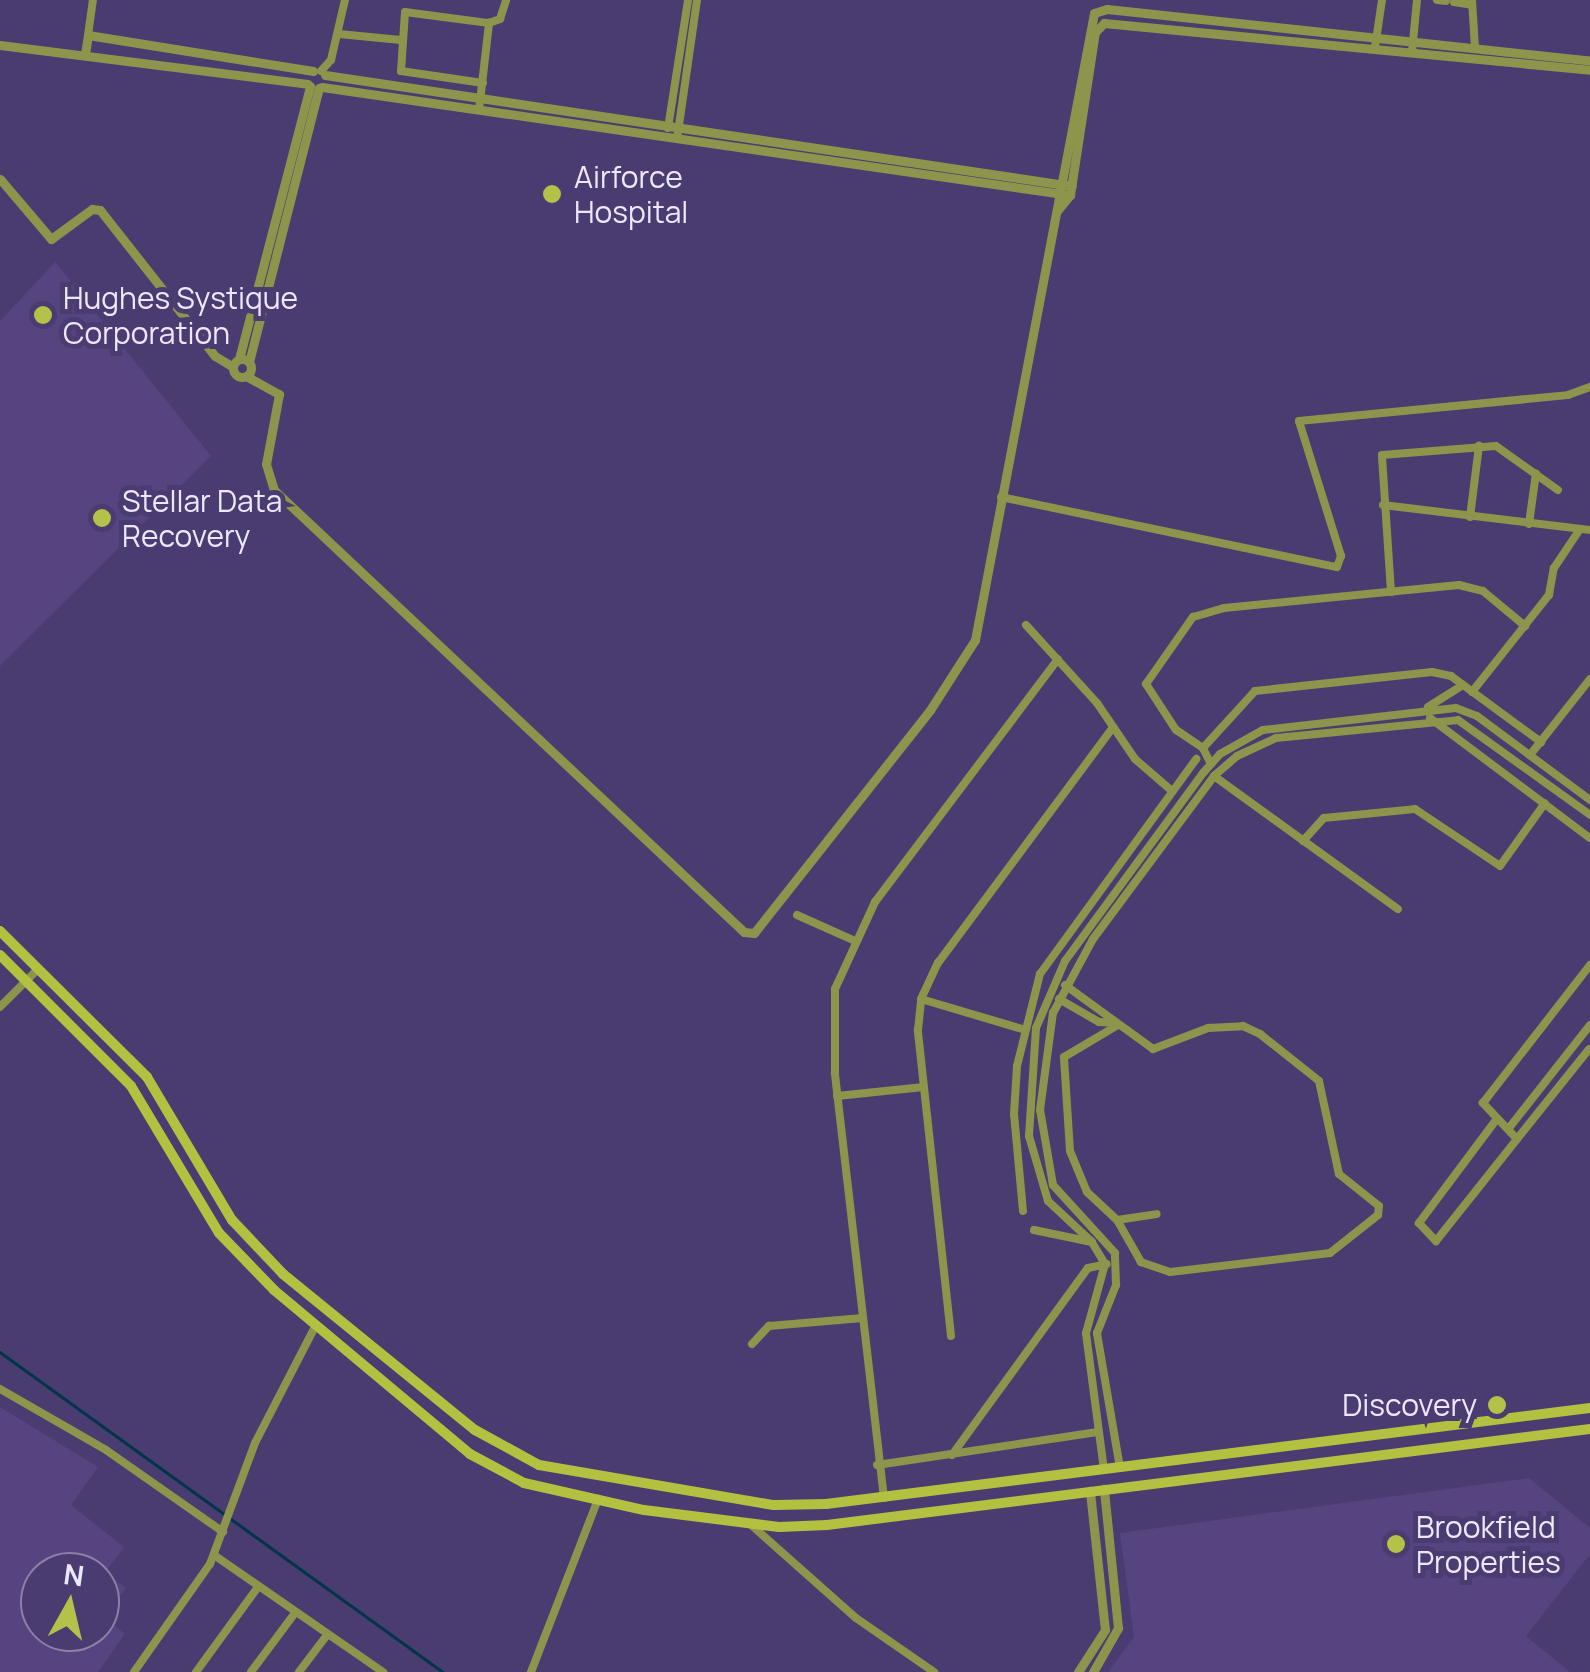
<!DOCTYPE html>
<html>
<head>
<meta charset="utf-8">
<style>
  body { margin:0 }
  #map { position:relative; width:1590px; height:1672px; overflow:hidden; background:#4a3b70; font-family:Manrope,sans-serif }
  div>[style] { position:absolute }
  .built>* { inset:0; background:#554480 }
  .stream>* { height:2.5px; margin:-1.25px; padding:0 1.25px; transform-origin:1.25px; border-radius:1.25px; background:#02344b }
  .minor>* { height:8px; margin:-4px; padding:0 4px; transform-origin:4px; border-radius:4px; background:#8c954b }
  .tertiary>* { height:9px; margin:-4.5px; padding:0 4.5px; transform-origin:4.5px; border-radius:4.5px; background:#8c954b }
  .tertiary>.ring { margin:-4.5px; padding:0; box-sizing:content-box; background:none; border:9px solid #8c954b; border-radius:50% }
  .secondary>* { height:10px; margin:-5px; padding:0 5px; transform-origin:5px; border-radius:5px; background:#b3c040 }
  .dots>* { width:28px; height:28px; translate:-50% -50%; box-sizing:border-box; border:5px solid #4a3b70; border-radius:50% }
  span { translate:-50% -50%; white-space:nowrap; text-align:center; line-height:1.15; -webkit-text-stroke:10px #4a3b70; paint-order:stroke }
  .poi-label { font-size:30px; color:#ece8fc }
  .left { translate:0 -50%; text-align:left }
  .right { translate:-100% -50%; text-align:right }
  .north { position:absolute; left:20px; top:1552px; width:100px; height:100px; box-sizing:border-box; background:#4a3b70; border:2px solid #8b80a8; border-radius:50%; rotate:8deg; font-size:28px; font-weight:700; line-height:40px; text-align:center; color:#ece8fc }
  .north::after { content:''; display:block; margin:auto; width:35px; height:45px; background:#b5c249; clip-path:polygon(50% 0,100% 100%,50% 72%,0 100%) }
</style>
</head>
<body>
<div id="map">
  <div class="built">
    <div style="clip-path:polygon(55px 262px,211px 456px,0 666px,0 321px)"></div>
    <div style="clip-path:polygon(evenodd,0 1407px,98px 1467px,71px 1505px,124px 1547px,105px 1573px,126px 1588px,104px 1617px,125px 1634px,98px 1672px,0 1672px,0 1407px,40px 1572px,100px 1572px,100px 1632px,40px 1632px,40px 1572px)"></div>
    <div style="clip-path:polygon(1529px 1478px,1590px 1528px,1590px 1554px,1526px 1636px,1570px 1672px,1108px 1672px,1134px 1637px,1120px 1533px)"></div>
  </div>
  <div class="stream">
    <div style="left:0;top:1352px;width:546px;rotate:35.84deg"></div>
  </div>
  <div class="minor">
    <div style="left:1437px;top:0;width:9px;rotate:6deg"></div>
    <div style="left:1472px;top:0;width:48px;rotate:86.4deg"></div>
    <div style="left:1454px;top:2px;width:18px;rotate:9deg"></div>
    <div style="left:339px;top:34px;width:62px;rotate:5.5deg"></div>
    <div style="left:88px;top:35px;width:35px;rotate:-82deg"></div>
    <div style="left:1375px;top:47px;width:48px;rotate:-81.5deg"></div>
    <div style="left:1412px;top:52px;width:52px;rotate:-84.5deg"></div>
    <div style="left:321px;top:71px;width:15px;rotate:-48deg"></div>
    <div style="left:331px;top:60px;width:62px;rotate:-76.9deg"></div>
    <div style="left:483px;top:83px;width:83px;rotate:-171.7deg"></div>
    <div style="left:401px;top:71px;width:59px;rotate:-86.1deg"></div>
    <div style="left:405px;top:12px;width:85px;rotate:7.5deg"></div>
    <div style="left:489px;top:23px;width:12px;rotate:-20deg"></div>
    <div style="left:500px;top:19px;width:20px;rotate:-72deg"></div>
    <div style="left:479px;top:110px;width:88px;rotate:-83.4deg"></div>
    <div style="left:668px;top:128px;width:130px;rotate:-81.1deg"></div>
    <div style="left:677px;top:139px;width:140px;rotate:-81.8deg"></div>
    <div style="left:1001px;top:497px;width:343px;rotate:11.8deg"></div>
    <div style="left:1337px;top:567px;width:12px;rotate:-70deg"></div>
    <div style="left:1341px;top:556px;width:141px;rotate:-107.3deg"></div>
    <div style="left:1299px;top:421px;width:270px;rotate:-5.5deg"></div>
    <div style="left:1568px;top:395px;width:23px;rotate:-20deg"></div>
    <div style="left:1383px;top:505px;width:209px;rotate:6.9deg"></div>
    <div style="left:1470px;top:517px;width:72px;rotate:-82.8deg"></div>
    <div style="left:1529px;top:524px;width:51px;rotate:-82.2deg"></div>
    <div style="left:1391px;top:592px;width:137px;rotate:-93.8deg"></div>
    <div style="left:1382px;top:455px;width:114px;rotate:-4.5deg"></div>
    <div style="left:1496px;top:446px;width:76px;rotate:35.4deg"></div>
    <div style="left:1026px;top:625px;width:105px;rotate:47.7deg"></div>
    <div style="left:1097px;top:703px;width:68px;rotate:55.8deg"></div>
    <div style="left:1135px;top:759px;width:49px;rotate:40.9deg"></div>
    <div style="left:1472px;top:692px;width:124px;rotate:-51.6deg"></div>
    <div style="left:1549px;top:595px;width:27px;rotate:-80deg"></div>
    <div style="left:1554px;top:568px;width:47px;rotate:-56.3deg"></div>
    <div style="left:1428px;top:707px;width:41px;rotate:-32.2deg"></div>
    <div style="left:1430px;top:718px;width:200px;rotate:36.9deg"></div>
    <div style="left:1203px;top:748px;width:77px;rotate:-47.6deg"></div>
    <div style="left:1255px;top:691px;width:178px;rotate:-6.1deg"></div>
    <div style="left:1432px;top:672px;width:19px;rotate:12deg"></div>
    <div style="left:1451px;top:676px;width:112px;rotate:36.3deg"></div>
    <div style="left:1530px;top:755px;width:97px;rotate:-51.7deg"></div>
    <div style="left:1211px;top:764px;width:18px;rotate:-117deg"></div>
    <div style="left:1203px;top:748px;width:32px;rotate:-146deg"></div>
    <div style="left:1176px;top:730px;width:55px;rotate:-123.1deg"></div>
    <div style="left:1146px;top:684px;width:82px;rotate:-55deg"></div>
    <div style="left:1193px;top:617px;width:32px;rotate:-16deg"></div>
    <div style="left:1224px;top:608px;width:236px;rotate:-5.6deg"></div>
    <div style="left:1459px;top:585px;width:25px;rotate:14deg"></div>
    <div style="left:1483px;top:591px;width:55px;rotate:39.8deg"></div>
    <div style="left:1214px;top:776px;width:227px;rotate:35.9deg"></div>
    <div style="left:1303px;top:841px;width:31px;rotate:-48deg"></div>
    <div style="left:1324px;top:818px;width:91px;rotate:-5.6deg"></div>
    <div style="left:1415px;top:809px;width:102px;rotate:33.8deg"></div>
    <div style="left:1500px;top:866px;width:77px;rotate:-54.5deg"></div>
    <div style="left:797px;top:915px;width:61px;rotate:24.1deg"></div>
    <div style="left:1065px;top:985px;width:109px;rotate:36deg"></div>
    <div style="left:1153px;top:1049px;width:59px;rotate:-20.9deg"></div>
    <div style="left:1208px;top:1028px;width:35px;rotate:-3deg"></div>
    <div style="left:1243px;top:1026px;width:19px;rotate:25deg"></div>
    <div style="left:1260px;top:1034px;width:75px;rotate:38.5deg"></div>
    <div style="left:1319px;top:1081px;width:95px;rotate:77.9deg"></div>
    <div style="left:1339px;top:1174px;width:51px;rotate:38.7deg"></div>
    <div style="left:1379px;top:1206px;width:9px;rotate:96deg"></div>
    <div style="left:1378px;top:1215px;width:61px;rotate:141.6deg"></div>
    <div style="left:1330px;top:1253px;width:161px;rotate:173.2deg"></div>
    <div style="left:1170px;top:1272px;width:31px;rotate:-161deg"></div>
    <div style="left:1141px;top:1262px;width:48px;rotate:-119.7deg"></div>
    <div style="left:1117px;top:1220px;width:41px;rotate:-137deg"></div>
    <div style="left:1087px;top:1192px;width:44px;rotate:-112.5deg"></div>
    <div style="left:1070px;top:1151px;width:94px;rotate:-93.7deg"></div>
    <div style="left:1064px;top:1057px;width:63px;rotate:-30.7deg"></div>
    <div style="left:921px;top:999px;width:105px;rotate:16.5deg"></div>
    <div style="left:1059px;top:999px;width:46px;rotate:29.9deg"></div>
    <div style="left:1099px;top:1022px;width:16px;rotate:4deg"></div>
    <div style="left:0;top:1007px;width:54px;rotate:-45deg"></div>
    <div style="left:837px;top:1096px;width:87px;rotate:-5.9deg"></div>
    <div style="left:1496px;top:1120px;width:129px;rotate:126.8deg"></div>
    <div style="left:1419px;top:1223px;width:25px;rotate:47deg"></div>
    <div style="left:1436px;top:1241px;width:130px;rotate:-51.5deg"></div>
    <div style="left:1517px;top:1139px;width:50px;rotate:-133.4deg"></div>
    <div style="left:1483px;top:1103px;width:175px;rotate:-52.2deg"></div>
    <div style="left:1509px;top:1128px;width:131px;rotate:-51.8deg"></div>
    <div style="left:1517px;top:1139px;width:115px;rotate:-51.3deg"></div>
    <div style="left:1023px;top:1211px;width:97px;rotate:-95.3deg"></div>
    <div style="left:1014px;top:1114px;width:48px;rotate:-86.4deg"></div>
    <div style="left:1017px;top:1066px;width:95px;rotate:-76deg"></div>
    <div style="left:1040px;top:974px;width:266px;rotate:-54deg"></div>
    <div style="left:1117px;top:1220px;width:40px;rotate:-8.5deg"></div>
    <div style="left:1034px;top:1230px;width:59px;rotate:11.7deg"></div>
    <div style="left:951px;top:1336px;width:308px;rotate:-96.2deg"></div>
    <div style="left:918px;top:1030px;width:31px;rotate:-84deg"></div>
    <div style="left:921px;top:999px;width:40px;rotate:-65deg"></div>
    <div style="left:938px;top:963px;width:294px;rotate:-53.4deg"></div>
    <div style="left:752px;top:1344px;width:25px;rotate:-47deg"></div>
    <div style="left:769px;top:1326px;width:94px;rotate:-4.9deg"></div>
    <div style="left:0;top:1389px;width:122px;rotate:29.9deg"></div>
    <div style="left:106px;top:1450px;width:143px;rotate:35deg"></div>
    <div style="left:952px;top:1455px;width:231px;rotate:-54deg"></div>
    <div style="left:1088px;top:1268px;width:19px;rotate:-12deg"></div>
    <div style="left:877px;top:1465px;width:223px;rotate:-8.5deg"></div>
    <div style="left:1120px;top:1468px;width:137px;rotate:-99.7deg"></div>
    <div style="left:1097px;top:1333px;width:52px;rotate:-68.4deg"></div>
    <div style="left:1116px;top:1285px;width:32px;rotate:-92deg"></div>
    <div style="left:1115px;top:1253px;width:92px;rotate:-132.4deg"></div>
    <div style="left:1053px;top:1185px;width:76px;rotate:-99.8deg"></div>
    <div style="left:1040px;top:1110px;width:98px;rotate:-82.4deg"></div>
    <div style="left:1053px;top:1013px;width:84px;rotate:-61.6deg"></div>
    <div style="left:1093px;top:939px;width:203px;rotate:-53.4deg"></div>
    <div style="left:1214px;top:776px;width:30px;rotate:-41deg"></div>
    <div style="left:1237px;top:756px;width:43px;rotate:-24.8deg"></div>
    <div style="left:1276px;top:738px;width:183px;rotate:-5.6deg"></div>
    <div style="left:1458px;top:720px;width:163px;rotate:35.7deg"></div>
    <div style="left:1104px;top:1470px;width:138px;rotate:-97.5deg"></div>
    <div style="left:1086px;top:1333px;width:72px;rotate:-74.6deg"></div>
    <div style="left:1105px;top:1264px;width:26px;rotate:-121deg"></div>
    <div style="left:1092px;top:1242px;width:60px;rotate:-137deg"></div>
    <div style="left:1048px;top:1201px;width:68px;rotate:-106.3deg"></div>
    <div style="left:1029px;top:1136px;width:108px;rotate:-86.3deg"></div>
    <div style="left:1036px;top:1028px;width:73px;rotate:-66.6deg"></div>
    <div style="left:1065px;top:961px;width:233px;rotate:-53.7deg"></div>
    <div style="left:1203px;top:773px;width:25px;rotate:-48deg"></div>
    <div style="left:1220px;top:754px;width:49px;rotate:-29.2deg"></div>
    <div style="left:1263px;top:730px;width:194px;rotate:-6.5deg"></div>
    <div style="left:1456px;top:708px;width:22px;rotate:21deg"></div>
    <div style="left:1477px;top:716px;width:141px;rotate:36.6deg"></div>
    <div style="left:884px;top:1498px;width:428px;rotate:-96.6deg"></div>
    <div style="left:835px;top:1073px;width:84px;rotate:-90deg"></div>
    <div style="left:835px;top:989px;width:96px;rotate:-65.3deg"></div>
    <div style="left:875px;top:902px;width:304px;rotate:-53deg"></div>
    <div style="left:749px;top:1523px;width:143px;rotate:41.6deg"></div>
    <div style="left:856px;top:1618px;width:95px;rotate:34.7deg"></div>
    <div style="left:214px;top:1555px;width:206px;rotate:34.7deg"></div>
    <div style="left:134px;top:1672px;width:132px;rotate:-54.9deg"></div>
    <div style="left:210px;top:1564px;width:129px;rotate:-69.6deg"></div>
    <div style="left:255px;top:1443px;width:133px;rotate:-62.7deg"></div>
    <div style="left:196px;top:1672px;width:105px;rotate:-53.9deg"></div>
    <div style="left:251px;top:1672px;width:74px;rotate:-53.3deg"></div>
    <div style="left:299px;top:1672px;width:46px;rotate:-52.9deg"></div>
    <div style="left:531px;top:1672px;width:186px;rotate:-68.8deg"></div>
  </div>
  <div class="tertiary">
    <div style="left:0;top:45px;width:310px;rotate:7.2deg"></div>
    <div style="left:85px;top:54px;width:19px;rotate:-81deg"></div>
    <div style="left:88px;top:35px;width:228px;rotate:9.1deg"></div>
    <div style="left:325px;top:75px;width:755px;rotate:8.45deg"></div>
    <div style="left:322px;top:87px;width:756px;rotate:8.22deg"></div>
    <div style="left:0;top:179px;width:79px;rotate:49.6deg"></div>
    <div style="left:51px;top:239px;width:51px;rotate:-36.2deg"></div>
    <div style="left:92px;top:209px;width:8px;rotate:7deg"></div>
    <div style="left:100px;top:210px;width:186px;rotate:51.8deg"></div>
    <div style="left:215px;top:356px;width:21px;rotate:31deg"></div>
    <div style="left:1057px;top:211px;width:21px;rotate:-51deg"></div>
    <div style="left:1070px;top:195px;width:165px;rotate:-81.3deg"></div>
    <div style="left:1095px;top:32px;width:13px;rotate:-45deg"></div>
    <div style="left:1104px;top:23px;width:488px;rotate:5.5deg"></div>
    <div class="ring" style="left:233px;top:359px;width:9px;height:9px"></div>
    <div style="left:239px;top:359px;width:282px;rotate:-75.4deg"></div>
    <div style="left:249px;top:362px;width:283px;rotate:-75.7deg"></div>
    <div style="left:246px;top:376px;width:38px;rotate:29deg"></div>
    <div style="left:279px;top:394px;width:71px;rotate:100.5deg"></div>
    <div style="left:266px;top:464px;width:27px;rotate:73deg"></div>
    <div style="left:274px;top:490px;width:645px;rotate:43.24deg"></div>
    <div style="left:744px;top:932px;width:10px;rotate:6deg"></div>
    <div style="left:754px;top:933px;width:284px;rotate:-51.7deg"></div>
    <div style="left:930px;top:710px;width:83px;rotate:-57.3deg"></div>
    <div style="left:975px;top:640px;width:638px;rotate:-79.25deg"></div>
    <div style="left:1094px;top:13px;width:14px;rotate:-17deg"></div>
    <div style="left:1107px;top:9px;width:486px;rotate:6.1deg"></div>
    <div style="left:1078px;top:1672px;width:50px;rotate:-57.3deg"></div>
    <div style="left:1105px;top:1630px;width:140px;rotate:-96.2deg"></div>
    <div style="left:1093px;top:1672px;width:51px;rotate:-60.4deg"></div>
    <div style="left:1118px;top:1628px;width:140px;rotate:-95.8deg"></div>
  </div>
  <div class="secondary">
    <div style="left:0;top:931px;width:207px;rotate:44.8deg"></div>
    <div style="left:147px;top:1077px;width:166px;rotate:59.3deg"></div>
    <div style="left:232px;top:1220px;width:74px;rotate:46.6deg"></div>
    <div style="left:283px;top:1274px;width:247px;rotate:39.1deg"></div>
    <div style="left:475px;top:1430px;width:73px;rotate:28.7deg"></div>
    <div style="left:539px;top:1465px;width:238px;rotate:9.7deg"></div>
    <div style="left:774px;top:1505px;width:52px;rotate:-1.1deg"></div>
    <div style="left:826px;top:1504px;width:770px;rotate:-7.16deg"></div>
    <div style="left:0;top:955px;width:185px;rotate:45deg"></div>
    <div style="left:131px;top:1086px;width:171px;rotate:59.1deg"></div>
    <div style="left:219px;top:1233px;width:79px;rotate:46deg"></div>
    <div style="left:274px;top:1290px;width:256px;rotate:39.9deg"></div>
    <div style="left:470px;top:1454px;width:61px;rotate:28.2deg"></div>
    <div style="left:524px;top:1483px;width:123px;rotate:12.7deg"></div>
    <div style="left:644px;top:1510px;width:136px;rotate:7.2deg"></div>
    <div style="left:779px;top:1527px;width:48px;rotate:-2.4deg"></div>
    <div style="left:827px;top:1525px;width:769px;rotate:-7.17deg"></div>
  </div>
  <div class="dots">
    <div style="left:552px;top:194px;background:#b5c249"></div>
    <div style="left:43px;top:315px;background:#b5c249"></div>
    <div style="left:102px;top:518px;background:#b5c249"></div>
    <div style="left:1497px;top:1405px;background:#b5c249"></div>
    <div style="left:1396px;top:1544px;background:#b5c249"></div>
  </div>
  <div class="poi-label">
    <span class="left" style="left:574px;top:194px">Airforce<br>Hospital</span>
    <span class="left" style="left:63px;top:315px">Hughes Systique<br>Corporation</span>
    <span class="left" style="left:122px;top:518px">Stellar Data<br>Recovery</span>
    <span class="right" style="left:1477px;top:1405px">Discovery</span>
    <span class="left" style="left:1416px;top:1544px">Brookfield<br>Properties</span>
  </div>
  <div class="north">N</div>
</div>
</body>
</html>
